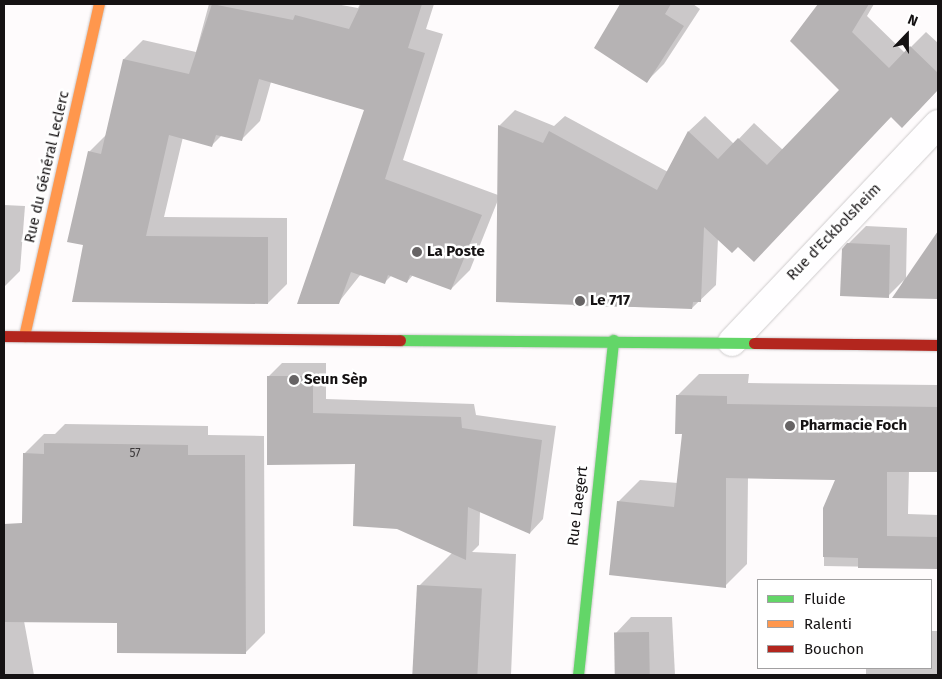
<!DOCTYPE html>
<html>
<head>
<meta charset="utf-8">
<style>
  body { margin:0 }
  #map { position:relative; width:942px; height:679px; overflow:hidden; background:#fefbfc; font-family:"Fira Sans",sans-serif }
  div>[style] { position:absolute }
  .shadow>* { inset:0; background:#0003 }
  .building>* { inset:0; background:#b6b3b4; transform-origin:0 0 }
  .roads { filter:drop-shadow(0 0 1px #cecbcc) drop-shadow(0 0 1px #cecbcc) }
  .street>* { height:28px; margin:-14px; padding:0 14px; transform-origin:14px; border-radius:14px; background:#fffeff }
  .fast>* { height:11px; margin:-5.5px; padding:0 5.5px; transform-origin:5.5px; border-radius:5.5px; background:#63d668 }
  .slow>* { height:11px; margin:-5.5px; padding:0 5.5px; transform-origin:5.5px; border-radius:5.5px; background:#ff974d }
  .jam>* { height:11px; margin:-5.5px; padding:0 5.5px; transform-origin:5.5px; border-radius:5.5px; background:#b3261e }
  .dots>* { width:14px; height:14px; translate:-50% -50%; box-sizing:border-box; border:2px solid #fff; border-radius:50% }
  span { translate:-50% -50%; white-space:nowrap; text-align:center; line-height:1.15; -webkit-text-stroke:5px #fff; paint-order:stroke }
  .number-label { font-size:12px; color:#3d3a3b }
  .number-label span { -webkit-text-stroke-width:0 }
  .street-label { font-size:15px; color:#151213 }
  .poi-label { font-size:15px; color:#151213; font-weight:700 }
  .left { translate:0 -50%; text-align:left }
  .frame { position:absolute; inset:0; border:5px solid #151213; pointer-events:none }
  .legend { position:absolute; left:757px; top:579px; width:175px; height:90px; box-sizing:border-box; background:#fff; border:1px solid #a1a0a1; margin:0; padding:6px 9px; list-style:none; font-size:15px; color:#151213 }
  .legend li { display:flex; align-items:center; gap:10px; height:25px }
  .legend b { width:25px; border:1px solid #a1a0a1 }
  .north { position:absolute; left:882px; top:10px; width:50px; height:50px; -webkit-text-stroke:4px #fff; paint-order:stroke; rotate:22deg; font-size:14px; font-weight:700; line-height:20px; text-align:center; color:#151213 }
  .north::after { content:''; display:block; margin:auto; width:18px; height:22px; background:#151213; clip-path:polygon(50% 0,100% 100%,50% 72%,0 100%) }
</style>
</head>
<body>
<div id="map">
  <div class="shadow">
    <div style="clip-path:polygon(209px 4px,336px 4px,358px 8px,360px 4px,434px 4px,426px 29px,443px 34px,403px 160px,498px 195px,499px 126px,515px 110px,554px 126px,565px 116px,668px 172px,689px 131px,705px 116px,734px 144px,754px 123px,783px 150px,841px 90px,792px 41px,824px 4px,874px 4px,867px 16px,905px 53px,926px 32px,938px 43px,938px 89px,918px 111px,892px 116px,738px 245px,718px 238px,716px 285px,692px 308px,574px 306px,498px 200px,470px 270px,451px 289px,413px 275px,407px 282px,392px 275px,384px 283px,361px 274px,338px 303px,366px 110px,271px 82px,260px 121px,241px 140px,222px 135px,212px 145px,183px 137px,164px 217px,287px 218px,287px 284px,268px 303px,85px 244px,89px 152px,106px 135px,124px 59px,143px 40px,196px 52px)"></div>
    <div style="clip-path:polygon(624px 4px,693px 4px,700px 9px,664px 64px,647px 81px,595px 48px)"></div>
    <div style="clip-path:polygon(4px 205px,25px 206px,20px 271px,4px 287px)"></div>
    <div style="clip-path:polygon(866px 226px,907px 228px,906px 280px,938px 233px,938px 298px,895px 297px,904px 280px,888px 296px,843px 249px)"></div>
    <div style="clip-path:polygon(282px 363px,326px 363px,326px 399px,474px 404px,476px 415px,556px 426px,543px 519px,530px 533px,480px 511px,479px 545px,472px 552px,516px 554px,511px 675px,415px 675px,419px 586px,452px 553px,268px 377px)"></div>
    <div style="clip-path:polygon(699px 374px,749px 374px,748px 383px,938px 385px,938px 471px,909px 470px,908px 514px,938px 515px,938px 568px,824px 566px,824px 508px,837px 478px,748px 477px,747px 564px,725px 586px,618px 502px,640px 480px,678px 483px,683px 432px,677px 396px)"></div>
    <div style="clip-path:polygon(65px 424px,208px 426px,208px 435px,264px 436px,265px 633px,245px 653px,118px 622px,24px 621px,34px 675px,4px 675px,4px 558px,23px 554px,24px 454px,44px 434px,55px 434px)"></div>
    <div style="clip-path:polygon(631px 617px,672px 617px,675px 675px,617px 675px,616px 633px)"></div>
    <div style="clip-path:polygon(931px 631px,938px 631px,938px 675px,866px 675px,866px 668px,931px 668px)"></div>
  </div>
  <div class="building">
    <div style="clip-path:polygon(212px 4px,293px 20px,295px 15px,349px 29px,361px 4px,422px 4px,408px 48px,425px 53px,385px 179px,482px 215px,451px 290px,410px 275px,407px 283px,388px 275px,385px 284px,351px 272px,339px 304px,297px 304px,364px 110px,259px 79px,242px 141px,216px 135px,212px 147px,169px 135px,146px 236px,268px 237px,268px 304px,72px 302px,83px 245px,67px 242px,88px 151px,101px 154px,123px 59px,189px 74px)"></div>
    <div style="clip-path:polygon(620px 4px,671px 4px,665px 14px,684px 26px,647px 83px,594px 48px)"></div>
    <div style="clip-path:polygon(818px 4px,869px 4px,852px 32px,889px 68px,910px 46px,938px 73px,938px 90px,902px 128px,891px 117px,754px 262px,738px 247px,732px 253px,704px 227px,701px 302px,693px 302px,692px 309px,496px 302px,498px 125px,543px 143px,549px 131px,657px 190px,688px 131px,718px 159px,738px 138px,767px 165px,839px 90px,790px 41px)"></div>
    <div style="clip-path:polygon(938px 231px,938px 299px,892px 298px)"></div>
    <div style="clip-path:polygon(847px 243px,890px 245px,889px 298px,840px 296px,842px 249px)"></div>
    <div style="clip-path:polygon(267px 376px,313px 376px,313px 413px,461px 417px,462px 428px,542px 440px,530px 534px,468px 507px,466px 560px,397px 529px,353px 526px,355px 464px,267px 465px)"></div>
    <div style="clip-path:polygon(676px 395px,727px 396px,727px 404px,938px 407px,938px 472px,887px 472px,887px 536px,938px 537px,938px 569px,858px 568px,858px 558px,823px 557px,823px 508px,835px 480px,726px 478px,726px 588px,609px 575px,617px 501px,674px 507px,682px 434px,675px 434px)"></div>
    <div style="clip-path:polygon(44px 443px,188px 445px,188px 455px,245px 455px,246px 654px,117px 653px,117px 623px,4px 622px,4px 524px,22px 523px,23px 453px,44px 454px)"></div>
    <div style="left:417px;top:585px;width:65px;height:90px;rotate:3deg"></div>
    <div style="left:649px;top:632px;width:43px;height:35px;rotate:89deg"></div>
  </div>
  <div class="roads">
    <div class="street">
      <div style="left:732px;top:342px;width:300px;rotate:-46.6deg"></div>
    </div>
    <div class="fast">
      <div style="left:400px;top:340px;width:354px;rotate:0.5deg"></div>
      <div style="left:578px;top:675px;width:337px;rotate:-84deg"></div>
    </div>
    <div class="slow">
      <div style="left:24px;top:336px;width:340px;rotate:-77.3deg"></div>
    </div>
    <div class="jam">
      <div style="left:4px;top:336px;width:396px;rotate:0.6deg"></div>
      <div style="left:754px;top:343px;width:184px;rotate:0.6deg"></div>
    </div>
  </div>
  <div class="dots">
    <div style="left:417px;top:252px;background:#676465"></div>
    <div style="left:580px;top:301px;background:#676465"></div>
    <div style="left:294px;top:380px;background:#676465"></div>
    <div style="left:790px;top:426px;background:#676465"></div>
  </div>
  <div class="number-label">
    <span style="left:135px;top:454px">57</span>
  </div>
  <div class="street-label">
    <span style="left:47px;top:167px;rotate:-77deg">Rue du Général Leclerc</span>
    <span style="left:834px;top:232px;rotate:-46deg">Rue d'Eckbolsheim</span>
    <span style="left:578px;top:506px;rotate:-83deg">Rue Laegert</span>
  </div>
  <div class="poi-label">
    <span class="left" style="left:427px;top:252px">La Poste</span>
    <span class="left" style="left:590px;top:301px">Le 717</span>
    <span class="left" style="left:304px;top:380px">Seun Sèp</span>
    <span class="left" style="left:800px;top:426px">Pharmacie Foch</span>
  </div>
  <div class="frame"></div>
  <ul class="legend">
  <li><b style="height:6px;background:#63d668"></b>Fluide</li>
  <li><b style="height:6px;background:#ff974d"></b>Ralenti</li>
  <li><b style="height:6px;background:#b3261e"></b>Bouchon</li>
  </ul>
  <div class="north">N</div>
</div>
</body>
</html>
